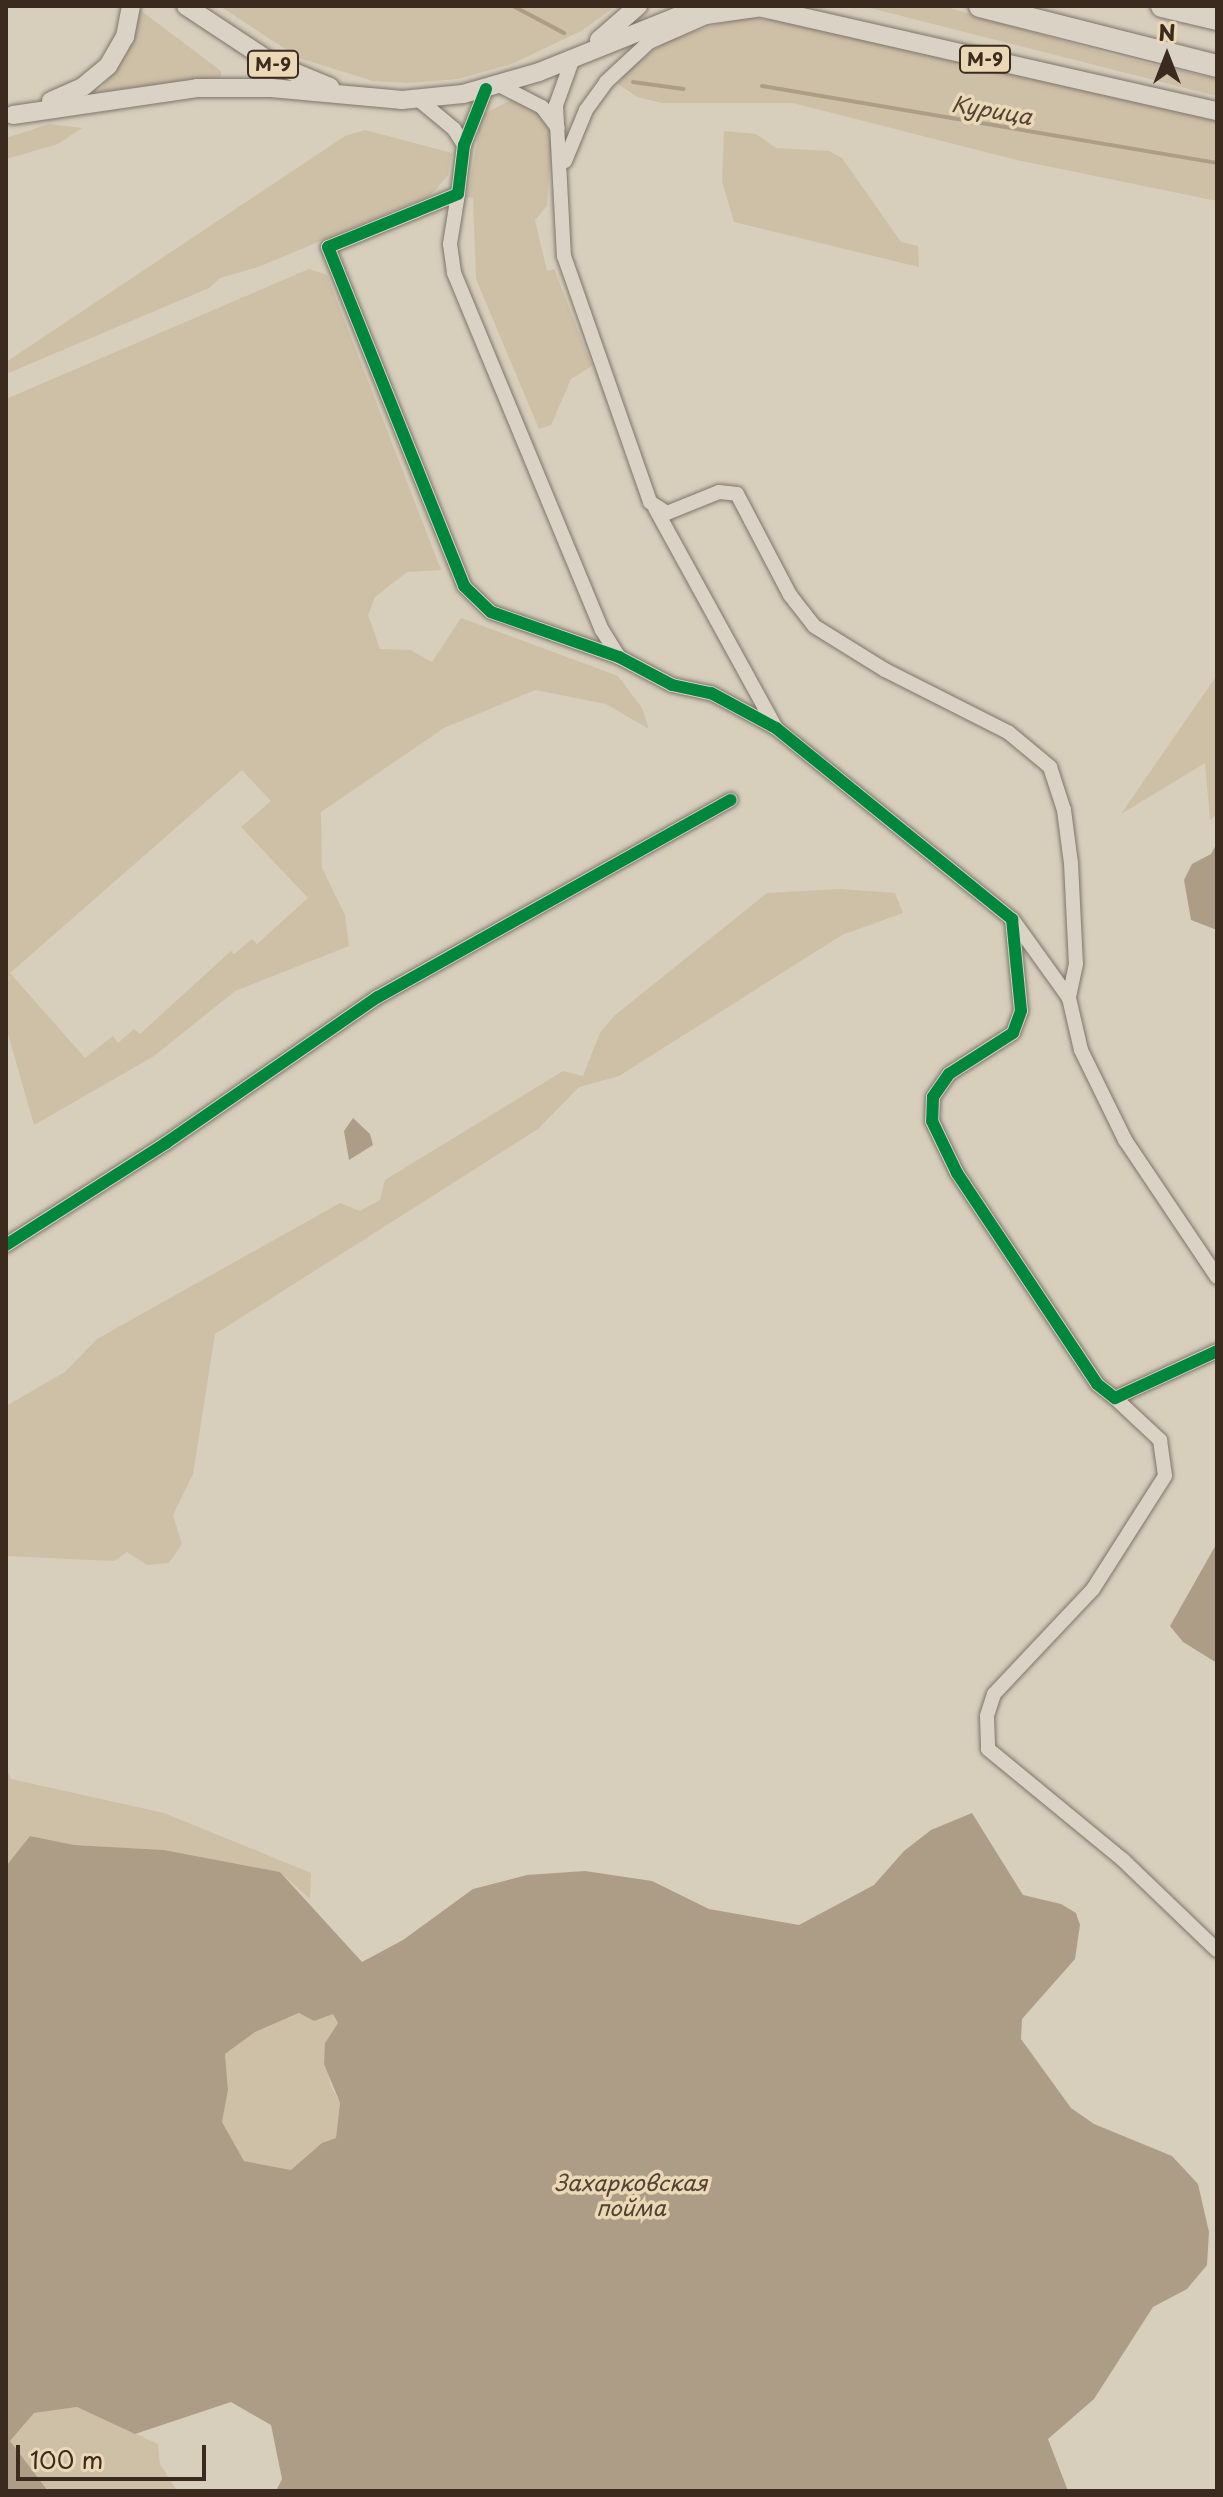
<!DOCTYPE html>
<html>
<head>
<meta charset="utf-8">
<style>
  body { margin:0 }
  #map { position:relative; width:1223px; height:2497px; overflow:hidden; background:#d8cebc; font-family:"Playpen Sans",sans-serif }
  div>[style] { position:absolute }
  .green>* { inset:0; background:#cebfa7 }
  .water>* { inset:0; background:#ad9d87 }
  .stream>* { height:4px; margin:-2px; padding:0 2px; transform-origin:2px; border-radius:2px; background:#ad9d87 }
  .roads { filter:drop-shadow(0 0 2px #7d756a) drop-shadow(0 0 2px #7d756a) }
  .minor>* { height:14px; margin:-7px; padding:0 7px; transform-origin:7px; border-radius:7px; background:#dad2c5 }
  .major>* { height:18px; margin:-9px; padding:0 9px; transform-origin:9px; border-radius:9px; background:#dad2c5 }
  .highway>* { height:22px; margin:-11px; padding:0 11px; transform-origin:11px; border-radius:11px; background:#dad2c5 }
  .cycleway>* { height:12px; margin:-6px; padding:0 6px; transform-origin:6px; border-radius:6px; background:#00873e }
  span { translate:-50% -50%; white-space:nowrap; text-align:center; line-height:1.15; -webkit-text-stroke:7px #ebd8b6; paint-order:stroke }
  .shield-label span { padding:2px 6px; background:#ebd8b6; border:2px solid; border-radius:6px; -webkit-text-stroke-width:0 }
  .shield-label { font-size:18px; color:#3b2a1e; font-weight:700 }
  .water-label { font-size:22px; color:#534232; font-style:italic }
  .frame { position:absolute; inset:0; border:8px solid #3b2a1e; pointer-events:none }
  .north { position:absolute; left:1127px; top:16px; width:80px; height:80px; -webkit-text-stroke:6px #ebd8b6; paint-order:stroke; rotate:0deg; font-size:22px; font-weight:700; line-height:32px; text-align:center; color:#3b2a1e }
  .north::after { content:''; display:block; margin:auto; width:28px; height:36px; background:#3b2a1e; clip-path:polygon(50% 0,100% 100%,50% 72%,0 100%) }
  .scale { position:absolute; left:16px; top:2445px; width:190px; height:36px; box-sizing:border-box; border:4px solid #3b2a1e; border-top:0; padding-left:10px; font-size:24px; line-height:28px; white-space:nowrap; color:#3b2a1e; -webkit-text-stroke:6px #ebd8b6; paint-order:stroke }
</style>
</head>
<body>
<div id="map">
  <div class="green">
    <div style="clip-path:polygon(220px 6px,616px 6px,581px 31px,514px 63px,458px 79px,408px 83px,373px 81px,299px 58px)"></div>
    <div style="clip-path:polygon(862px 6px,943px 6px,1111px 55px,1217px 79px,1217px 96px)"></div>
    <div style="clip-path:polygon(140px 10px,221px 71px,221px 77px,99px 92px,127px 54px)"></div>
    <div style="clip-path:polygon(742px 17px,800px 22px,1217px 117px,1217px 201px,1017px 160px,793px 103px,662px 103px,637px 97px,618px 84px,627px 70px,668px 40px)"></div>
    <div style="clip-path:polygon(513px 99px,537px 112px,552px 135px,547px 206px,535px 220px,547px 271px,554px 269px,592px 366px,571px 379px,551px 425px,539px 429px,476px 279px,473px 198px,467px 197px,482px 115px)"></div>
    <div style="clip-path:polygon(49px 124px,82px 128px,58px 144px,6px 159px,6px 138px)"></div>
    <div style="clip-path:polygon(365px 130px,452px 153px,448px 175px,431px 195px,258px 267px,220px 278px,209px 288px,6px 374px,6px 362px,345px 136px)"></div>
    <div style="clip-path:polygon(724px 131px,756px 134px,776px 148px,829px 151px,842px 158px,901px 242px,918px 246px,919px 267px,734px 222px,722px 181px)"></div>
    <div style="clip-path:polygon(evenodd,309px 269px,327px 275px,441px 570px,407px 572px,375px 597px,368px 615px,380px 649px,410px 650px,432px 662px,461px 618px,618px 676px,642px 708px,649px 729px,606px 704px,535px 690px,444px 728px,321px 812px,322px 868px,345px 915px,349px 946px,235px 991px,154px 1056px,34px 1125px,6px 1027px,6px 399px,309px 269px,242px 770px,271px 801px,241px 827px,308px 898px,257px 944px,252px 939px,234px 954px,231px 951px,140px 1034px,134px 1029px,118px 1043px,113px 1036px,85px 1058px,10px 973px,242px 770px)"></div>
    <div style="clip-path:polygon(1217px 675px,1217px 814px,1210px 820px,1205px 763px,1121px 814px)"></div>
    <div style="clip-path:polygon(840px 889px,895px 893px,903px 913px,842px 935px,619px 1076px,579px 1087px,538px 1129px,215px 1334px,193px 1474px,173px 1515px,182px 1544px,169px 1563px,147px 1565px,127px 1552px,114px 1561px,6px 1556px,6px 1406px,65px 1372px,97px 1339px,340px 1203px,360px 1211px,380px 1200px,385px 1180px,563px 1071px,583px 1076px,600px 1033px,614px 1016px,767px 893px)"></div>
    <div style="clip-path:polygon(6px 1768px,11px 1779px,164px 1813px,311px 1873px,310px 1899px,280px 1872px,164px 1850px,74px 1845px,30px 1836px,6px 1866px)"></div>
    <div style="clip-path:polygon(300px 2013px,314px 2021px,333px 2013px,338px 2023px,325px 2043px,330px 2084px,340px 2103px,336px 2139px,291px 2170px,244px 2161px,222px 2122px,228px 2090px,225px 2054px,255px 2032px)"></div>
    <div style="clip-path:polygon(77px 2407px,158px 2444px,160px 2464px,177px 2491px,48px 2491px,10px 2441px,34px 2413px)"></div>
  </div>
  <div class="water">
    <div style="clip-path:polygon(1217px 843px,1217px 930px,1191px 920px,1184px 880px,1192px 864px,1211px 854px)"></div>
    <div style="clip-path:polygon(353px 1118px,370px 1134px,373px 1145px,349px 1160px,344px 1131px)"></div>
    <div style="clip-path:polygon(1217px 1543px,1217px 1663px,1183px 1642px,1170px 1626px)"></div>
    <div style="clip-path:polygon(evenodd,972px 1813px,1023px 1895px,1061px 1904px,1076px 1913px,1080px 1925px,1075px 1959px,1022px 2019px,1021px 2039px,1071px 2108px,1094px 2124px,1172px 2156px,1198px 2184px,1209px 2232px,1207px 2265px,1187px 2289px,1153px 2307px,1094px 2399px,1048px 2439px,1068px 2491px,276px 2491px,282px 2479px,271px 2425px,231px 2402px,135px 2434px,77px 2407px,34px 2413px,10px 2441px,48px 2491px,6px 2490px,6px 1866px,30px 1836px,74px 1845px,164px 1850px,280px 1872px,362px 1962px,403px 1940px,473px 1889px,527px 1875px,585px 1871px,652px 1881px,709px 1909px,799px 1925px,874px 1885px,904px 1851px,931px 1830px,972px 1813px,299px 2013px,314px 2021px,333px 2014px,338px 2023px,325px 2043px,324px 2064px,340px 2103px,336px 2138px,322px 2143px,291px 2170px,244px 2161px,222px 2122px,228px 2090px,225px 2054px,255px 2032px,299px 2013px)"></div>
  </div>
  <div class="stream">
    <div style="left:513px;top:6px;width:58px;rotate:27.9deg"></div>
    <div style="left:633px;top:82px;width:51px;rotate:7.8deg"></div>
    <div style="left:762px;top:86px;width:461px;rotate:9.6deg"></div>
  </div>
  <div class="roads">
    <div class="minor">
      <div style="left:573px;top:58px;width:50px;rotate:109.9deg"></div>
      <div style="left:556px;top:105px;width:151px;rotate:87deg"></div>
      <div style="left:564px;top:256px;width:261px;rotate:70.7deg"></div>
      <div style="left:650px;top:502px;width:20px;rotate:33deg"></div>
      <div style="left:667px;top:513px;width:56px;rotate:-22deg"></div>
      <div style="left:719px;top:492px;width:18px;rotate:6deg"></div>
      <div style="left:737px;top:494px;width:114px;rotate:62.3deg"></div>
      <div style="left:790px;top:595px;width:39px;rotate:52deg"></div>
      <div style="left:814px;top:626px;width:84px;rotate:31.8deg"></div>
      <div style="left:885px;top:670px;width:138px;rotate:26.8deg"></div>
      <div style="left:1008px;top:732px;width:55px;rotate:39.8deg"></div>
      <div style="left:1050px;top:767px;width:45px;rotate:72deg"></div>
      <div style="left:1064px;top:810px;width:53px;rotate:82.5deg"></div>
      <div style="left:1071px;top:863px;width:101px;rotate:87.2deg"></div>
      <div style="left:1076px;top:964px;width:35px;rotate:102deg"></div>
      <div style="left:1069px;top:998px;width:53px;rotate:77deg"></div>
      <div style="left:1081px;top:1050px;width:100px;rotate:63.9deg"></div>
      <div style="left:1125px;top:1140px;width:165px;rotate:56.1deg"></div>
      <div style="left:499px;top:85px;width:48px;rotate:27.1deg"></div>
      <div style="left:542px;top:107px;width:26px;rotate:53deg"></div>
      <div style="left:486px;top:89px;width:60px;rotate:111.4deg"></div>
      <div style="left:464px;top:145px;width:49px;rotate:97deg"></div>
      <div style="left:458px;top:194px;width:140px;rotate:157.8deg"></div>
      <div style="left:328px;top:247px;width:365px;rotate:68.1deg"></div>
      <div style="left:464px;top:586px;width:37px;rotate:44deg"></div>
      <div style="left:491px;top:612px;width:136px;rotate:19.4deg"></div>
      <div style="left:619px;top:657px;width:60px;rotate:27.8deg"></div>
      <div style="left:672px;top:685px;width:40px;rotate:12deg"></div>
      <div style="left:711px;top:693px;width:74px;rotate:28.3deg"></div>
      <div style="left:776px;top:728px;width:304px;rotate:39deg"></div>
      <div style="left:1012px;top:919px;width:92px;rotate:84.4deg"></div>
      <div style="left:1021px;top:1011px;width:23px;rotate:110deg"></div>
      <div style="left:1013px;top:1033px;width:76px;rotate:147.4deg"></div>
      <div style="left:949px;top:1074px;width:28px;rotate:125deg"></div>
      <div style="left:933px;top:1097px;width:24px;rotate:92deg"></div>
      <div style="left:932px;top:1121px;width:58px;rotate:64.3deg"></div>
      <div style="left:957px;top:1173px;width:253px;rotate:56.4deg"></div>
      <div style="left:1097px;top:1384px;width:23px;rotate:38deg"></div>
      <div style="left:1115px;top:1398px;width:112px;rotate:-24.7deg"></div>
      <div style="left:418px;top:99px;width:47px;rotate:39.8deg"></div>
      <div style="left:454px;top:129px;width:19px;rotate:58deg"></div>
      <div style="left:565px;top:161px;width:55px;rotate:-67.6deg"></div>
      <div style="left:586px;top:110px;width:34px;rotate:-54deg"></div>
      <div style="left:606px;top:82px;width:59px;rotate:-42.9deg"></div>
      <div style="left:649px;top:42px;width:62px;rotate:-23.7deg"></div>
      <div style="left:706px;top:17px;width:57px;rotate:-8.1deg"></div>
      <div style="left:458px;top:194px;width:51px;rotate:99.1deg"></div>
      <div style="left:450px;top:244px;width:29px;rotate:82deg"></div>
      <div style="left:454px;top:273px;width:386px;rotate:67.5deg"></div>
      <div style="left:602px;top:630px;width:32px;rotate:58deg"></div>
      <div style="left:655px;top:508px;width:251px;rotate:61.2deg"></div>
      <div style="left:1013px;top:920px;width:96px;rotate:54.3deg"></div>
      <div style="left:6px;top:1245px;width:190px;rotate:-32.5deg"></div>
      <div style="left:166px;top:1143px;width:257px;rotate:-34.6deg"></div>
      <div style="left:378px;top:997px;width:404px;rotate:-29.2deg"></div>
      <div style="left:1115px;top:1398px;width:62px;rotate:43deg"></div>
      <div style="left:1160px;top:1440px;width:36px;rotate:82deg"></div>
      <div style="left:1165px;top:1476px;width:134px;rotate:122.5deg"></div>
      <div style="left:1093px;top:1589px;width:144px;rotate:133.3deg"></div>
      <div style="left:994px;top:1694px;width:23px;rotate:108deg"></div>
      <div style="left:987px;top:1716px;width:33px;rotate:88deg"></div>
      <div style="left:988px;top:1749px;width:175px;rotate:39.4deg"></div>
      <div style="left:1123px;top:1860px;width:130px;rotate:43.8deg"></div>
    </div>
    <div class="major">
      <div style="left:186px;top:6px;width:103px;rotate:33.5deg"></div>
      <div style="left:272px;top:63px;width:63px;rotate:22.5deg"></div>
      <div style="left:754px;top:6px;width:475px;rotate:12.8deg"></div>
      <div style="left:599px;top:40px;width:52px;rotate:-41.1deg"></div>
      <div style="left:51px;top:101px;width:36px;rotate:-24deg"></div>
      <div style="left:84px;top:86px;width:31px;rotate:-40deg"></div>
      <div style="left:108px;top:66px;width:34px;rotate:-60deg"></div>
      <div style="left:125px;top:37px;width:32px;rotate:-79deg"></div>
      <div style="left:13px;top:115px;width:186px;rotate:-8.3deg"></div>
      <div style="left:197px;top:88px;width:74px"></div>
      <div style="left:271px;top:88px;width:132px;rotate:5.2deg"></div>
      <div style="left:402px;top:100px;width:61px;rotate:-5.6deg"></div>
      <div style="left:463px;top:94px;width:79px;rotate:-16.1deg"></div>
      <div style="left:539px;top:72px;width:148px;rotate:-21.9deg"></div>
      <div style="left:676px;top:17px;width:55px;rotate:-11.5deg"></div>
    </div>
    <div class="highway">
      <div style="left:980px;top:6px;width:244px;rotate:14.2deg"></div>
      <div style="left:1162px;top:6px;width:57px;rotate:13.3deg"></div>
    </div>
  </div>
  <div class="cycleway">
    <div style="left:486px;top:89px;width:60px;rotate:111.4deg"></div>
    <div style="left:464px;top:145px;width:49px;rotate:97deg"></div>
    <div style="left:458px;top:194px;width:140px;rotate:157.8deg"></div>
    <div style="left:328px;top:247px;width:365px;rotate:68.1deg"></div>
    <div style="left:464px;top:586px;width:37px;rotate:44deg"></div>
    <div style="left:491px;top:612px;width:136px;rotate:19.4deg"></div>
    <div style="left:619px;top:657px;width:60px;rotate:27.8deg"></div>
    <div style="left:672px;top:685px;width:40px;rotate:12deg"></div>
    <div style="left:711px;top:693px;width:74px;rotate:28.3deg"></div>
    <div style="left:776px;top:728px;width:304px;rotate:39deg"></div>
    <div style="left:1012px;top:919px;width:92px;rotate:84.4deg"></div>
    <div style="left:1021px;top:1011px;width:23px;rotate:110deg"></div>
    <div style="left:1013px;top:1033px;width:76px;rotate:147.4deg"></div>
    <div style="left:949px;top:1074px;width:28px;rotate:125deg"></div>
    <div style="left:933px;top:1097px;width:24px;rotate:92deg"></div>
    <div style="left:932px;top:1121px;width:58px;rotate:64.3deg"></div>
    <div style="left:957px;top:1173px;width:253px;rotate:56.4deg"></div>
    <div style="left:1097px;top:1384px;width:23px;rotate:38deg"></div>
    <div style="left:1115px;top:1398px;width:112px;rotate:-24.7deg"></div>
    <div style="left:6px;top:1245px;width:190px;rotate:-32.5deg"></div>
    <div style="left:166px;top:1143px;width:257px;rotate:-34.6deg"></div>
    <div style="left:378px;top:997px;width:404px;rotate:-29.2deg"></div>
  </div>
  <div class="shield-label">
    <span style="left:985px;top:59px">М-9</span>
    <span style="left:273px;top:64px">М-9</span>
  </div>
  <div class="water-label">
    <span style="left:992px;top:109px;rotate:10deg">Курица</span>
    <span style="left:631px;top:2194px">Захарковская<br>пойма</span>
  </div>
  <div class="frame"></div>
  <div class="north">N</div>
  <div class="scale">100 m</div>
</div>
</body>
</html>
